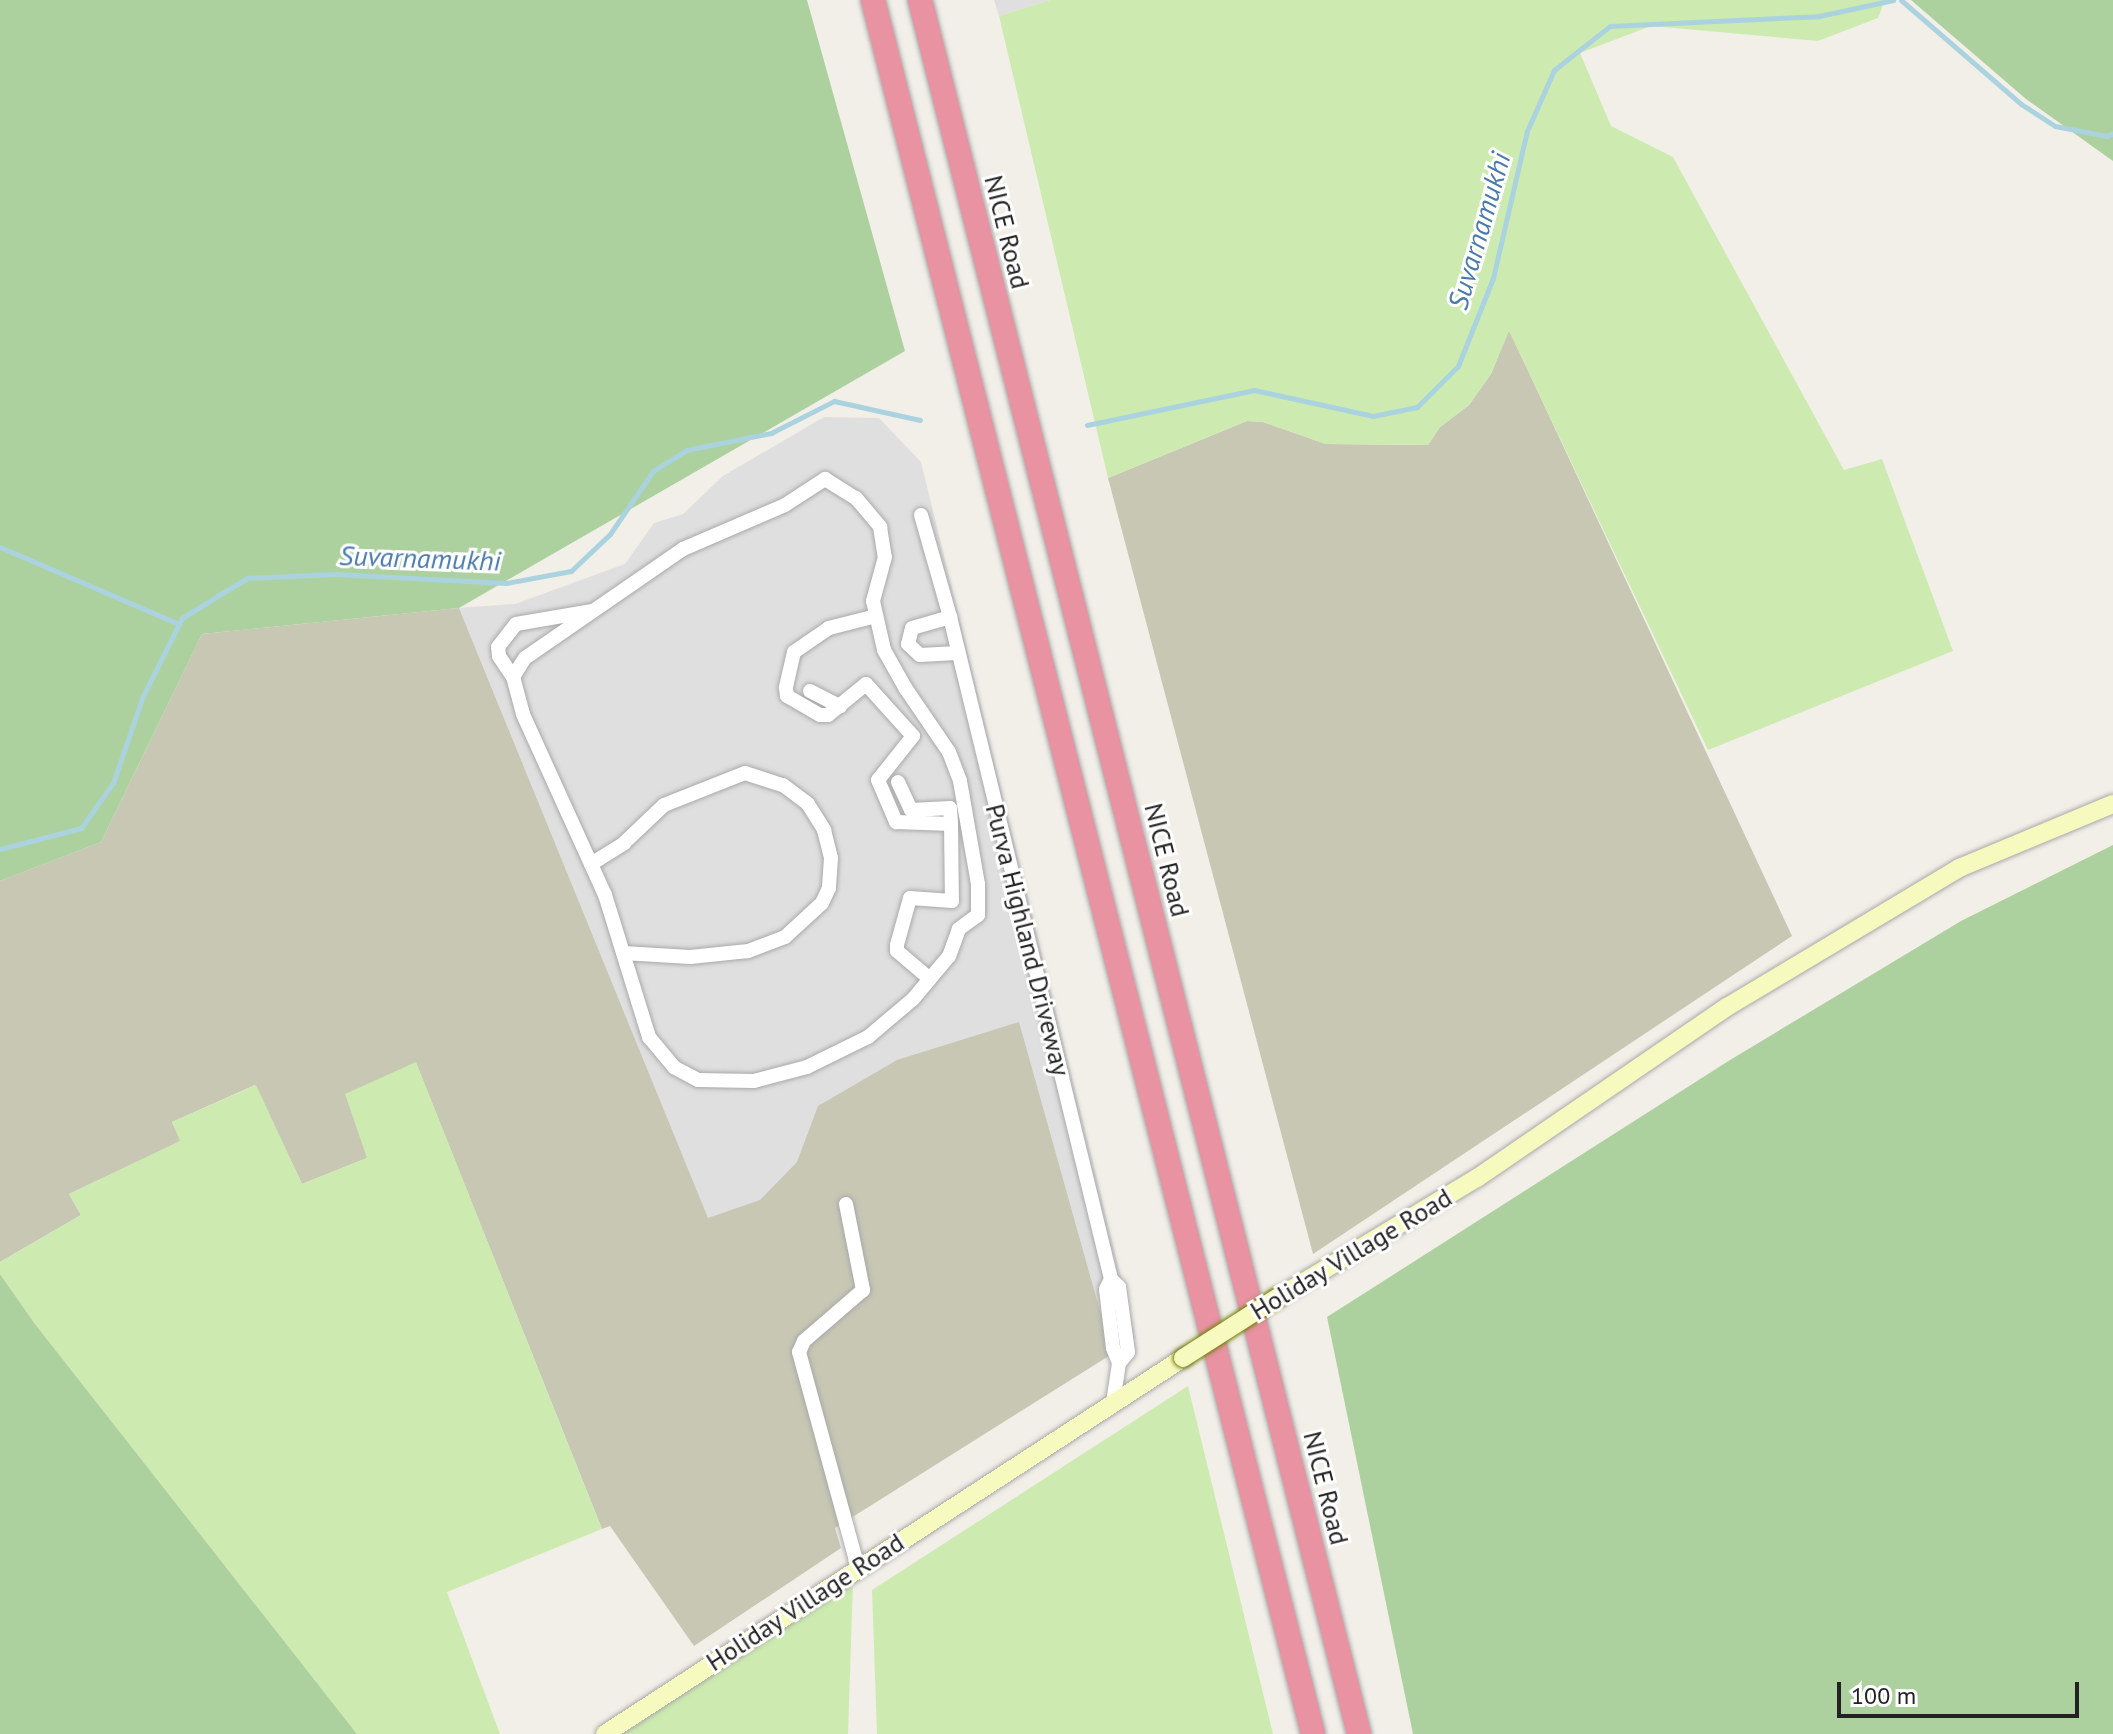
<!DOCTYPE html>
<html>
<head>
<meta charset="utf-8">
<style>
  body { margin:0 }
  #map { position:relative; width:2113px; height:1734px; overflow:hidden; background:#f2efe9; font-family:"PT Sans",sans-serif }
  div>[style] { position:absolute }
  .residential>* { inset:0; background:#e0dfdf }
  .construction>* { inset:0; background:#c7c7b4 }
  .grass>* { inset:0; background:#cdebb0 }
  .forest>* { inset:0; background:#add19e }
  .stream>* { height:5px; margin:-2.5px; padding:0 2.5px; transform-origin:2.5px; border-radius:2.5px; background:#aad3df }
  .roads { filter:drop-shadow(0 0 2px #a9a9a9) drop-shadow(0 0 2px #a9a9a9) }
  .street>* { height:14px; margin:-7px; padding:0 7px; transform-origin:7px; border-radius:7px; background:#fff }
  .secondary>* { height:18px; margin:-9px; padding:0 9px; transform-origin:9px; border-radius:9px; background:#f7fabf }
  .highway>* { height:24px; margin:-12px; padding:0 12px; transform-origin:12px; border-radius:12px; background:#e892a2 }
  .bridges { filter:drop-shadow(0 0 2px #707d05) drop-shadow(0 0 2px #707d05) }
  .secondary-bridge>* { height:18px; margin:-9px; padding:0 9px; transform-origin:9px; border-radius:9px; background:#f7fabf }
  span { translate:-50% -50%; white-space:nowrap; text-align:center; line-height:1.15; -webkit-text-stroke:6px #fff; paint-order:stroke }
  .street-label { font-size:26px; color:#222 }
  .water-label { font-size:28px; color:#4a7aab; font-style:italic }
  .scale { position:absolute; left:1837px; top:1682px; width:242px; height:36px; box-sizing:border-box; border:4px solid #222; border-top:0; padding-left:10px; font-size:24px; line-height:28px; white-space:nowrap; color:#222; -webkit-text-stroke:6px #fff; paint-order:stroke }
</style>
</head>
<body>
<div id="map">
  <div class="residential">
    <div style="clip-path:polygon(994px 0,1050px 0,999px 16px)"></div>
    <div style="clip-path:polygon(824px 417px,879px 418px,921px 462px,1136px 1338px,834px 1528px,459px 608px,515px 604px,625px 564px,654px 523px,683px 514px,723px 476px)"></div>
  </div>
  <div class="construction">
    <div style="clip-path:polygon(1509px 330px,1792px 936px,1313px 1254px,1108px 478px,1247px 421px,1263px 422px,1326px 444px,1428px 445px,1440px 427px,1469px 405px,1491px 374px)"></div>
    <div style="clip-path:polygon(459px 608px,708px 1218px,760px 1200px,797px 1162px,818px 1106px,897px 1060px,1019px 1022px,1112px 1354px,835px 1528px,841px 1548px,694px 1646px,610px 1526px,602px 1529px,416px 1063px,367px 1158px,302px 1184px,255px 1085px,172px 1122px,181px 1141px,69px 1194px,81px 1215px,0 1262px,0 881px,101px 842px,202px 634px)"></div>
  </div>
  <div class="grass">
    <div style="clip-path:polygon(1050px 0,1885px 0,1878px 18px,1818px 41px,1651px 26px,1580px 53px,1611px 126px,1673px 157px,1844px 470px,1882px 459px,1953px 651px,1708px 750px,1509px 331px,1491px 374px,1469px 405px,1440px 427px,1428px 445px,1326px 444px,1263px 422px,1247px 421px,1108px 478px,999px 16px)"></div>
    <div style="clip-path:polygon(416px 1062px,602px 1529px,447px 1592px,500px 1734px,357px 1734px,35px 1324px,0 1274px,0 1262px,81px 1215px,69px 1194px,180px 1141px,172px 1122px,256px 1085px,302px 1184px,367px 1158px,345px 1094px)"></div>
    <div style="clip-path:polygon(1188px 1386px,1273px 1734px,877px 1734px,872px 1590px)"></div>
    <div style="clip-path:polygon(853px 1582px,848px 1734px,613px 1734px)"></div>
  </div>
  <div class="forest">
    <div style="clip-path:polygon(0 0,807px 0,905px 351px,459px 608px,202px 634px,101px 842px,0 881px)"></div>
    <div style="clip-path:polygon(1911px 0,2113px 0,2113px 161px,2026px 99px)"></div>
    <div style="clip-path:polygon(2113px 845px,2113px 1734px,1413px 1734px,1327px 1317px,1730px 1060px,1961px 921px)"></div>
    <div style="clip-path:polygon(0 1274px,35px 1324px,357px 1734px,0 1734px)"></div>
  </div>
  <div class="stream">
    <div style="left:1901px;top:0;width:159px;rotate:40.9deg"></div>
    <div style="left:2021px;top:104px;width:40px;rotate:32.9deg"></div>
    <div style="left:2055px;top:126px;width:53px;rotate:10.9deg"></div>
    <div style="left:2107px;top:136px;width:7px;rotate:-27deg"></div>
    <div style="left:1087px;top:425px;width:171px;rotate:-11.8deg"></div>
    <div style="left:1254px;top:390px;width:122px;rotate:12.3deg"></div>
    <div style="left:1373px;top:416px;width:45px;rotate:-11.6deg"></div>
    <div style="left:1417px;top:407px;width:58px;rotate:-45deg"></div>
    <div style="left:1458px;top:366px;width:95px;rotate:-68.3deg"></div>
    <div style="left:1493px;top:278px;width:151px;rotate:-77deg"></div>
    <div style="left:1527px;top:131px;width:67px;rotate:-66.1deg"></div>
    <div style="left:1554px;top:70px;width:71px;rotate:-38.2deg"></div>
    <div style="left:1610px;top:26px;width:209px;rotate:-2.7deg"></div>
    <div style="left:1819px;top:16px;width:76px;rotate:-12.2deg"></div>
    <div style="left:0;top:547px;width:195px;rotate:23.3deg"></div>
    <div style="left:0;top:849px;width:84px;rotate:-14.5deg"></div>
    <div style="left:81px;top:828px;width:55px;rotate:-54.6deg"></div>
    <div style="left:113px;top:783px;width:92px;rotate:-71deg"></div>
    <div style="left:143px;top:696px;width:87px;rotate:-63.4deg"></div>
    <div style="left:182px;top:618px;width:76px;rotate:-31.6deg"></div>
    <div style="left:247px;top:578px;width:88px;rotate:-2.6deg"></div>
    <div style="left:335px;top:574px;width:171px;rotate:3deg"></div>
    <div style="left:506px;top:583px;width:66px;rotate:-10.5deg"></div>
    <div style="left:571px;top:571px;width:54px;rotate:-43.5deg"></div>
    <div style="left:610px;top:534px;width:76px;rotate:-55.7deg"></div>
    <div style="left:653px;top:471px;width:39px;rotate:-32deg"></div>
    <div style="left:686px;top:450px;width:87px;rotate:-11.3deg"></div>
    <div style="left:771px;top:433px;width:71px;rotate:-26.9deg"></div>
    <div style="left:834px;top:401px;width:88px;rotate:12.5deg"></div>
  </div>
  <div class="roads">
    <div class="street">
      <div style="left:825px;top:479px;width:36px;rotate:32deg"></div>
      <div style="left:856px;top:498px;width:38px;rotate:50deg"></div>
      <div style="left:880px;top:527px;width:30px;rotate:81deg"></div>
      <div style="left:885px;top:557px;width:46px;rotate:105.3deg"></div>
      <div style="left:873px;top:601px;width:50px;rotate:77.3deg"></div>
      <div style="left:884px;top:650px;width:45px;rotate:60.6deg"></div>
      <div style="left:906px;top:689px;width:76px;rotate:55.7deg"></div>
      <div style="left:949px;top:752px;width:31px;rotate:69deg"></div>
      <div style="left:960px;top:781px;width:105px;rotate:80.1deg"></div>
      <div style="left:978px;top:884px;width:31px;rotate:90deg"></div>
      <div style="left:978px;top:915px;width:24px;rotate:144deg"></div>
      <div style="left:959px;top:929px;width:29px;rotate:110deg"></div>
      <div style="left:949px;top:956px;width:56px;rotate:129.9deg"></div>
      <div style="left:913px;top:999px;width:59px;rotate:139.8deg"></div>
      <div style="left:868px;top:1037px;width:68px;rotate:153.8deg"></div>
      <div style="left:807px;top:1067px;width:55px;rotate:165.2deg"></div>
      <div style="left:754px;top:1081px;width:56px;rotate:-179deg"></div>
      <div style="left:698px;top:1080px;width:27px;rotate:-152deg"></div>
      <div style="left:674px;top:1067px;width:39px;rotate:-130deg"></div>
      <div style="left:649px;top:1037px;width:149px;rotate:-107.2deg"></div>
      <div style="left:605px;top:895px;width:199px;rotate:-114.4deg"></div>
      <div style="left:523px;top:714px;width:38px;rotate:-105deg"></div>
      <div style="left:513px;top:677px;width:22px;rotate:-58deg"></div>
      <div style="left:525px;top:658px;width:192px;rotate:-34.6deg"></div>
      <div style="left:683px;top:549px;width:111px;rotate:-23.3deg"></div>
      <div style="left:785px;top:505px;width:48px;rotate:-33deg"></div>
      <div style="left:921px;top:515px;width:106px;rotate:74.1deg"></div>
      <div style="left:950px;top:617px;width:681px;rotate:76.33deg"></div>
      <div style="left:876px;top:616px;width:49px;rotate:165.7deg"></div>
      <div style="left:829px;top:628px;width:42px;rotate:145.6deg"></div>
      <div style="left:794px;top:652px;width:37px;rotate:103deg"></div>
      <div style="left:786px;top:688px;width:8px;rotate:83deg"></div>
      <div style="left:787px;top:696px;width:38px;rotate:30deg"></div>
      <div style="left:820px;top:715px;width:8px"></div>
      <div style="left:828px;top:715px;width:49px;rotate:-39.2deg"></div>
      <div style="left:866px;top:684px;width:70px;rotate:47.9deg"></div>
      <div style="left:913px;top:736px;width:56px;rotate:128.5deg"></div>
      <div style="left:878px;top:780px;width:46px;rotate:66.8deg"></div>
      <div style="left:896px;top:822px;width:55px;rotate:2.1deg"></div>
      <div style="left:951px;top:824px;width:77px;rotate:89.3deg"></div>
      <div style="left:952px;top:901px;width:42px;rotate:-175.9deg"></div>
      <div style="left:910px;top:898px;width:49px;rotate:105.5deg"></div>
      <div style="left:897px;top:945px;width:6px;rotate:90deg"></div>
      <div style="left:897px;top:951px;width:43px;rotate:40.3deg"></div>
      <div style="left:908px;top:644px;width:16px;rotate:-76deg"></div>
      <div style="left:912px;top:628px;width:40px;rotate:-16deg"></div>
      <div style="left:908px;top:644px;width:16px;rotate:43deg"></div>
      <div style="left:920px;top:655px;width:37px;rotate:-3deg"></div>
      <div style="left:513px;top:677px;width:25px;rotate:-124deg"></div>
      <div style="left:499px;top:656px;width:9px;rotate:-96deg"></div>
      <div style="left:498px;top:647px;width:29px;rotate:-52deg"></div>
      <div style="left:516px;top:624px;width:76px;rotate:-9.8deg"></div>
      <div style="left:810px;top:691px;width:34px;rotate:27deg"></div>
      <div style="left:898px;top:782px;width:31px;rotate:65deg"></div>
      <div style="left:911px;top:810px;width:39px;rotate:-3deg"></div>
      <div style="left:950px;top:808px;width:16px;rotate:86deg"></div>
      <div style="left:591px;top:864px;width:39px;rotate:-32deg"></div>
      <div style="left:624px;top:843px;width:55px;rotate:-43.5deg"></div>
      <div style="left:664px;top:805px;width:87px;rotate:-21.6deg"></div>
      <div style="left:745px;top:773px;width:40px;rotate:18deg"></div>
      <div style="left:783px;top:785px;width:31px;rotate:37deg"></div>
      <div style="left:808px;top:804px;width:31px;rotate:58deg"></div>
      <div style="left:824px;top:830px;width:29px;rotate:76deg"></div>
      <div style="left:831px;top:858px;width:30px;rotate:94deg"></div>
      <div style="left:829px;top:888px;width:17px;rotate:115deg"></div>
      <div style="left:822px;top:903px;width:50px;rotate:137.4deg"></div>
      <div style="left:785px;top:937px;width:40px;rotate:159deg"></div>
      <div style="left:748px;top:951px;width:58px;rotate:174.1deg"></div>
      <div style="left:690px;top:957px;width:67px;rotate:-176.6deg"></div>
      <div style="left:846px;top:1204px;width:88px;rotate:78.8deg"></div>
      <div style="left:863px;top:1290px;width:78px;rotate:139.2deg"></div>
      <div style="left:804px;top:1341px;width:12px;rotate:114deg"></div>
      <div style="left:799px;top:1352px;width:223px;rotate:74.7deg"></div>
      <div style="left:1111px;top:1279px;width:11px;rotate:45deg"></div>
      <div style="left:1119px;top:1287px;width:66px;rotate:82.1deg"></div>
      <div style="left:1128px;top:1352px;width:14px;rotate:129deg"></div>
      <div style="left:1119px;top:1363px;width:16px;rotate:-112deg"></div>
      <div style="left:1113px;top:1348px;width:59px;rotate:-96.8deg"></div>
      <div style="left:1106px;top:1289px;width:11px;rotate:-63deg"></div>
      <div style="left:1113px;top:1403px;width:40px;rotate:-81.5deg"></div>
    </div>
    <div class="secondary">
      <div style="left:1277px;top:1298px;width:233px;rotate:-31deg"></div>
      <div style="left:1477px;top:1178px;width:303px;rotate:-34.4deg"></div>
      <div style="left:1727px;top:1007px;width:270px;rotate:-30.9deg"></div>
      <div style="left:1959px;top:868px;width:167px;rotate:-22.6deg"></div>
      <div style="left:605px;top:1734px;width:690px;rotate:-33.04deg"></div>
    </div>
    <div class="highway">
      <div style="left:873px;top:0;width:1789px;rotate:75.76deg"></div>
      <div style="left:920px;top:0;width:1789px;rotate:75.79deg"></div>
    </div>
  </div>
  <div class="bridges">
    <div class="secondary-bridge">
      <div style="left:1183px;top:1358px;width:112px;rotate:-32.6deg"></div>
    </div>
  </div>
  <div class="street-label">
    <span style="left:1007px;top:232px;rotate:76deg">NICE Road</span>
    <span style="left:1167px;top:860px;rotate:76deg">NICE Road</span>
    <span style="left:1028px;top:940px;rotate:76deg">Purva Highland Driveway</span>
    <span style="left:1351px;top:1254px;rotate:-31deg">Holiday Village Road</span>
    <span style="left:1326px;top:1488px;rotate:76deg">NICE Road</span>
    <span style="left:805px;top:1602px;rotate:-33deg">Holiday Village Road</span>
  </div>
  <div class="water-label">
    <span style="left:1479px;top:231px;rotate:-74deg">Suvarnamukhi</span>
    <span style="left:420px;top:558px;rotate:2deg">Suvarnamukhi</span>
  </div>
  <div class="scale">100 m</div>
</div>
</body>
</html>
